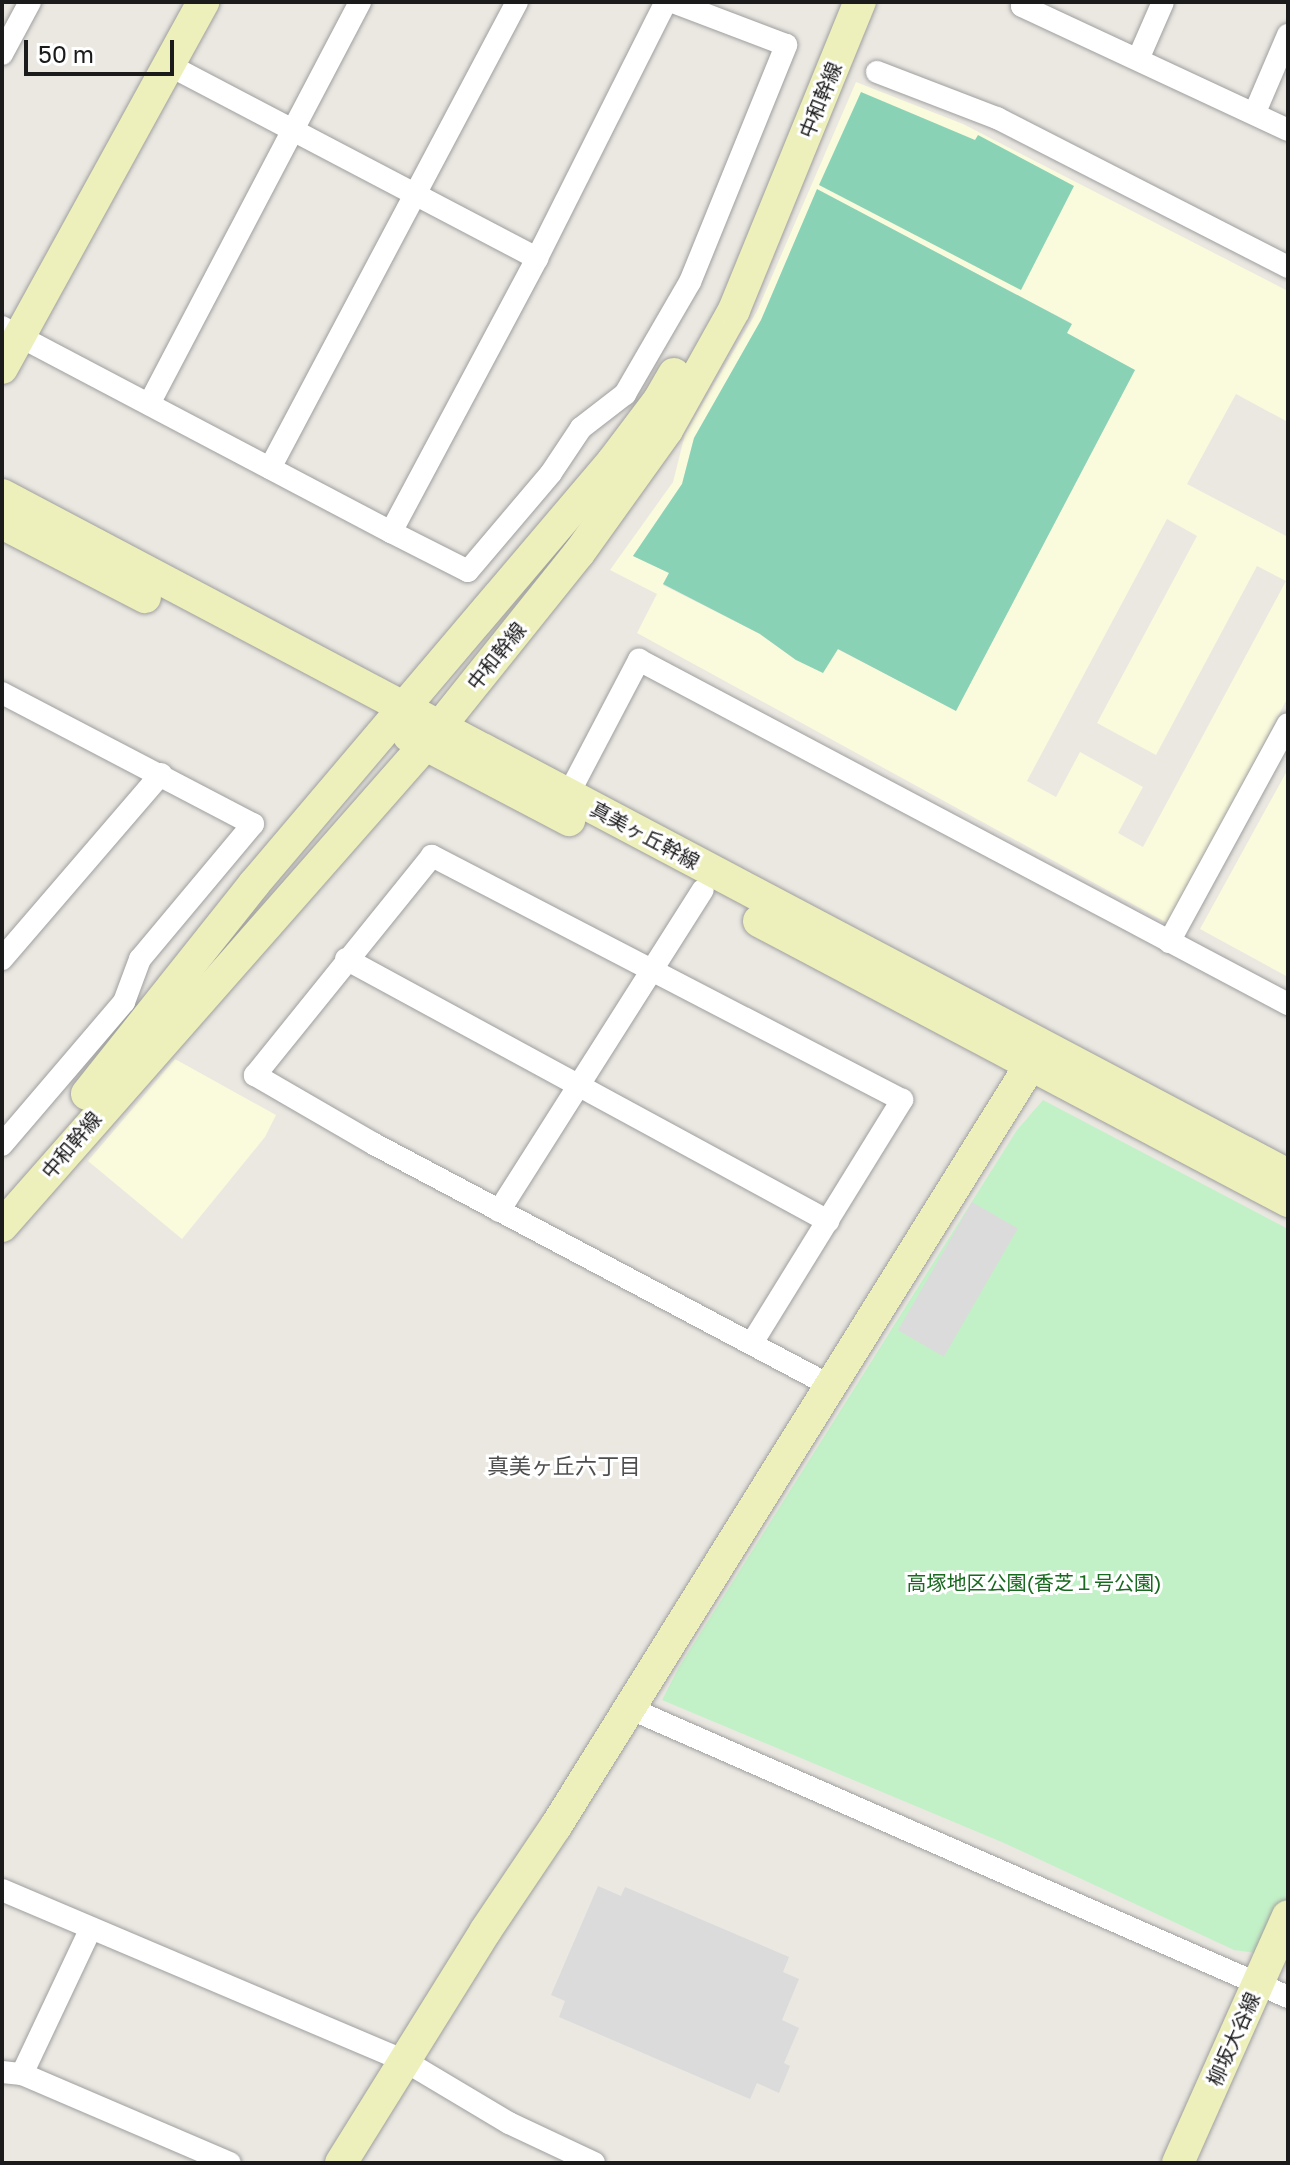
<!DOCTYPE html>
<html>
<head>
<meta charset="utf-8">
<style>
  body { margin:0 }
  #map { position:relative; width:1290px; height:2165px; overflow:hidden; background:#ebe8e2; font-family:"Golos Text","Noto Sans JP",sans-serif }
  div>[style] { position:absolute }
  .education>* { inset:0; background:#fafadc }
  .park>* { inset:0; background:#c3f1c7 }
  .pitch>* { inset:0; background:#89d2b6 }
  .parking>* { inset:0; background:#dbdbdb; transform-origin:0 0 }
  .roads { filter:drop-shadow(0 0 2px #9f9f9f) drop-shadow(0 0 2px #9f9f9f) }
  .street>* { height:22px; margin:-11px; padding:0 11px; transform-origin:11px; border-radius:11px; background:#fff }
  .secondary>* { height:32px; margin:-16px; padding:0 16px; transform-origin:16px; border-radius:16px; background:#eef0bb }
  span { translate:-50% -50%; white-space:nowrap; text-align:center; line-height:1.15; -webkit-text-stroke:6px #fff; paint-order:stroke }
  .street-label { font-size:20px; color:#1b1b1b }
  .park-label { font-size:20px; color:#186a1f }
  .neighbourhood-label { font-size:22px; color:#4e4e4e }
  .frame { position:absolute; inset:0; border:4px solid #1b1b1b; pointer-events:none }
  .scale { position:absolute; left:24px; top:40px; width:150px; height:36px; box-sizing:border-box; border:4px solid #1b1b1b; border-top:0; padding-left:10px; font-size:24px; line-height:28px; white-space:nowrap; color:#1b1b1b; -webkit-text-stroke:6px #fff; paint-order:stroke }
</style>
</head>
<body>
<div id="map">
  <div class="education">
    <div style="clip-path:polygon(evenodd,856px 82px,963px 124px,1288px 291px,1288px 422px,1236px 394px,1187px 484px,1288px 537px,1288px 697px,1169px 924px,637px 633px,657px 594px,610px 570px,673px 482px,685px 434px,757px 311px,856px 82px,817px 190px,1071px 323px,1066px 333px,1135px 370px,956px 710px,837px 649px,796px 660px,760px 634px,663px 585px,669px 573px,633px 556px,682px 484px,694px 438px,761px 320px,817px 190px,856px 82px,1167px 519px,1197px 536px,1097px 723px,1156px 755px,1257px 566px,1286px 581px,1143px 847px,1118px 833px,1143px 787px,1080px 752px,1056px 797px,1027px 781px,1167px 519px)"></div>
    <div style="clip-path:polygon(1288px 769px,1288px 977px,1200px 929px)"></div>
    <div style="clip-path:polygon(175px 1059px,276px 1115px,265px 1137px,182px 1239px,88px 1161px)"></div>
  </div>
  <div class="park">
    <div style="clip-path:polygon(1043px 1100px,1288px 1229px,1288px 1895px,1256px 1953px,1234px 1950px,1004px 1843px,662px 1700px,679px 1667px,1017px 1130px)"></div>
  </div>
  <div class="pitch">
    <div style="clip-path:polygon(861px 92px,975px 140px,978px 135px,1074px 186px,1021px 290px,819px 185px)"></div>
    <div style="clip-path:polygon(817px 189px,1072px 324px,1067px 333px,1135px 370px,956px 711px,838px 649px,823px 673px,796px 660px,760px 634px,663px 584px,669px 573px,633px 556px,682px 484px,694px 438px,761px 320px)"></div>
  </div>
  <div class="parking">
    <div style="left:972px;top:1202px;width:53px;height:148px;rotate:30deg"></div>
    <div style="clip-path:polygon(598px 1886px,621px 1896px,625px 1887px,789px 1957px,783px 1972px,799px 1979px,782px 2020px,799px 2028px,784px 2063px,790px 2066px,779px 2093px,757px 2083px,750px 2099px,559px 2017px,565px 2001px,551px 1995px)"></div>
  </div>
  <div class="roads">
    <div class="street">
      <div style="left:1023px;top:2px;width:4px;rotate:104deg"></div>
      <div style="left:1022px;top:6px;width:293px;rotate:25deg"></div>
      <div style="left:2px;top:54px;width:59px;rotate:-61.7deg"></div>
      <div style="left:1139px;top:57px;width:60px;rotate:-66.4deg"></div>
      <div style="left:169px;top:65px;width:416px;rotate:27.7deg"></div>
      <div style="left:877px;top:72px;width:129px;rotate:21deg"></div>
      <div style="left:997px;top:118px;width:327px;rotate:27.1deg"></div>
      <div style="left:1255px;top:112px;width:84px;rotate:-66.8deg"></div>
      <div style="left:2px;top:327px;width:440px;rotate:27.8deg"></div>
      <div style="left:391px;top:532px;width:310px;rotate:-61.9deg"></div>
      <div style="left:537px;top:258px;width:287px;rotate:-63.3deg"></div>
      <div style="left:149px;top:404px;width:454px;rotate:-62.3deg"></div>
      <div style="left:270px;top:468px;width:527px;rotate:-62.07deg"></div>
      <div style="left:391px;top:532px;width:86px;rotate:26.9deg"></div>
      <div style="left:468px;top:571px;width:128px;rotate:-49.7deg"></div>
      <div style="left:551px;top:473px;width:54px;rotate:-56.3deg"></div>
      <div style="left:581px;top:428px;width:56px;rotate:-37.7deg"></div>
      <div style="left:625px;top:394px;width:129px;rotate:-59.9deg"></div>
      <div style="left:690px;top:282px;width:256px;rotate:-67.9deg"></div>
      <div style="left:786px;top:45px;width:121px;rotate:-159.2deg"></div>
      <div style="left:2px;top:693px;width:283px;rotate:27.6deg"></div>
      <div style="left:253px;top:824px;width:176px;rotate:129.9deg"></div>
      <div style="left:140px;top:959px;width:46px;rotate:110.4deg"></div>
      <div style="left:124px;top:1002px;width:188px;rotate:130.5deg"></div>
      <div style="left:568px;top:795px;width:153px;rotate:-62.3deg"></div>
      <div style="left:639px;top:660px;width:735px;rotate:27.93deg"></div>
      <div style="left:1169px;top:942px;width:248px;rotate:-61.4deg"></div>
      <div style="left:2px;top:959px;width:244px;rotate:-49.3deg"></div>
      <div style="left:346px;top:959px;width:549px;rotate:28.53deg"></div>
      <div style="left:499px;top:1211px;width:380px;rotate:-57.6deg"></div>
      <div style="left:752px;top:1343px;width:286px;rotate:-58.3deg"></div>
      <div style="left:902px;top:1100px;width:530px;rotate:-152.56deg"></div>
      <div style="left:432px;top:856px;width:282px;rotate:128.9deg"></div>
      <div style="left:255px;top:1075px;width:138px;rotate:30.1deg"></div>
      <div style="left:374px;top:1144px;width:515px;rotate:27.91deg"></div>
      <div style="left:629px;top:1708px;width:720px;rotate:23.68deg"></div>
      <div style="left:2px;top:1890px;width:438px;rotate:23deg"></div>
      <div style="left:405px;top:2061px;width:121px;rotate:30.8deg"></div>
      <div style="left:509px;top:2123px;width:94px;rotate:25.2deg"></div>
      <div style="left:2px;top:2072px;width:20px;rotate:6deg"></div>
      <div style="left:22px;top:2074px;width:226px;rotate:23.2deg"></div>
      <div style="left:22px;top:2074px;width:161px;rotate:-64.7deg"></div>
    </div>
    <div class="secondary">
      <div style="left:2px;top:368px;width:418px;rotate:-61.2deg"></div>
      <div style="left:2px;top:495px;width:1455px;rotate:27.87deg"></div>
      <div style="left:2px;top:523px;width:161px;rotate:27.4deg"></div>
      <div style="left:409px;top:736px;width:181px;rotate:27.7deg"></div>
      <div style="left:759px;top:921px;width:599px;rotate:27.89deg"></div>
      <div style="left:87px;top:1094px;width:268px;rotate:-51.5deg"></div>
      <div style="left:254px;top:884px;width:555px;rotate:-49.68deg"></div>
      <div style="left:613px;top:461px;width:76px;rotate:-53deg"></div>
      <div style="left:659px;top:400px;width:30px;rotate:-60deg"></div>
      <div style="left:2px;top:1226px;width:641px;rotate:-48.67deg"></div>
      <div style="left:425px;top:745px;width:246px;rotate:-51.3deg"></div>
      <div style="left:579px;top:553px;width:151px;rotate:-54.4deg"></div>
      <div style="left:667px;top:430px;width:137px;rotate:-60.8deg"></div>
      <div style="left:734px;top:310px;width:333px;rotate:-67.8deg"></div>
      <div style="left:341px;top:2163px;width:274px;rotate:-58.1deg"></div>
      <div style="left:486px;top:1930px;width:125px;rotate:-56.1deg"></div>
      <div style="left:556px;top:1826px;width:917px;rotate:-58.06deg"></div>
      <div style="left:1178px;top:2163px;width:270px;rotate:-66deg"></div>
    </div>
  </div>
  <div class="street-label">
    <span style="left:820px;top:100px;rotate:-68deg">中和幹線</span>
    <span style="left:496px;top:656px;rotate:-51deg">中和幹線</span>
    <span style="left:645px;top:835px;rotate:28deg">真美ヶ丘幹線</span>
    <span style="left:71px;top:1145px;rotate:-50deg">中和幹線</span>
    <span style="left:1233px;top:2039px;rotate:-66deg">柳坂大谷線</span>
  </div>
  <div class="park-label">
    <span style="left:1034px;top:1582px">高塚地区公園(香芝１号公園)</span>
  </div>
  <div class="neighbourhood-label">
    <span style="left:564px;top:1466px">真美ヶ丘六丁目</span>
  </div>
  <div class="frame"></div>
  <div class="scale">50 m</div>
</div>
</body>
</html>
